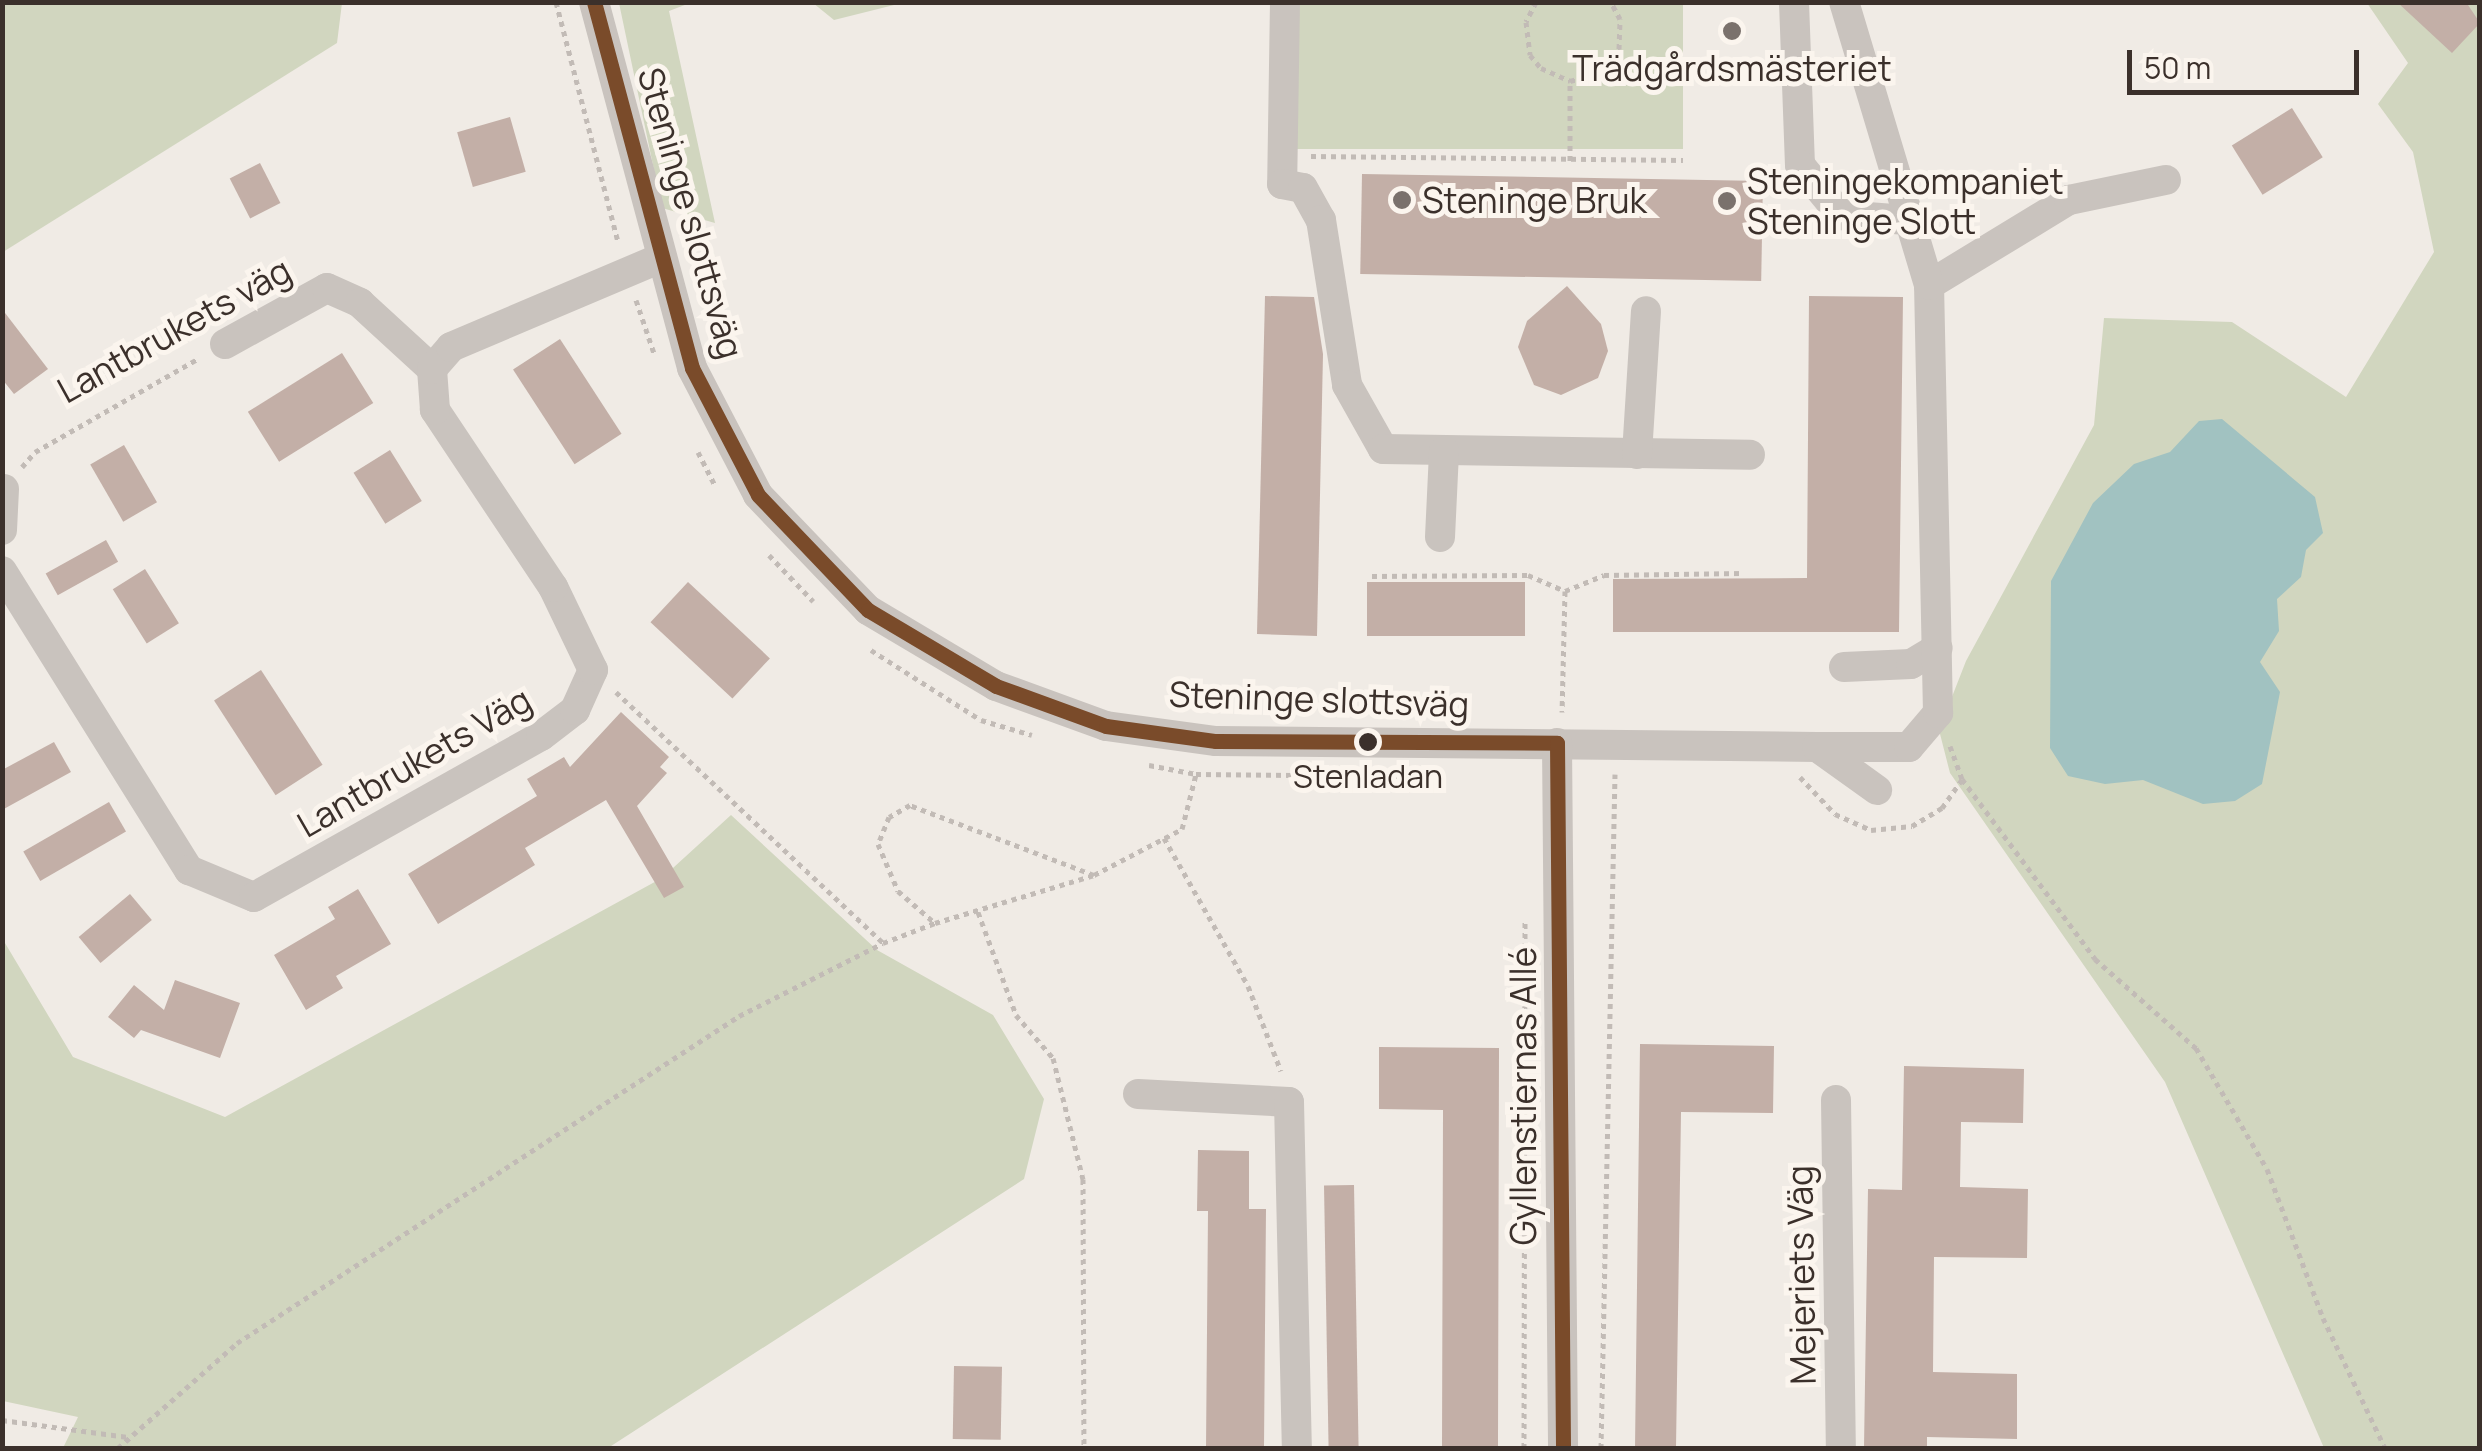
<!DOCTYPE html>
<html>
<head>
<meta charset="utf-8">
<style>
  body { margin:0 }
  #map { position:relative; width:2482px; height:1451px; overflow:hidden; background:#f0ebe5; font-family:Manrope,sans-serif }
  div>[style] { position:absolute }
  .green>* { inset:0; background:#d1d6bf; transform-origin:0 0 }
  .water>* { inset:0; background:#a1c2c1 }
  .building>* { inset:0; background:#c3afa7; transform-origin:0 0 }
  .path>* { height:5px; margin-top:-2.5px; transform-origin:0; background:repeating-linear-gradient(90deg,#c2bbb6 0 5px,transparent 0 10px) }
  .minor>* { height:30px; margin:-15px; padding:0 15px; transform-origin:15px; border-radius:15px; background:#c9c3be }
  .bus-1>* { height:15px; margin:-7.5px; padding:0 7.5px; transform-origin:7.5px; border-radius:7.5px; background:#7a4b2a }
  .dots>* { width:28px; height:28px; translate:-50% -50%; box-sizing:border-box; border:5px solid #fbf5ee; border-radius:50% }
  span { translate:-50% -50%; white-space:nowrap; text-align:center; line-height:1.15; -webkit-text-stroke:10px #fbf5ee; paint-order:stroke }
  .bus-label { font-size:32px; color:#3b302b }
  .poi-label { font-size:35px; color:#3b302b }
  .left { translate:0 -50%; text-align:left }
  .street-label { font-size:35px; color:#3b302b }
  .frame { position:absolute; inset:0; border:5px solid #3b302b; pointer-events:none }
  .scale { position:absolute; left:2127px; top:50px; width:232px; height:45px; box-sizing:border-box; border:5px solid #3b302b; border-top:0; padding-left:12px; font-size:30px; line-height:35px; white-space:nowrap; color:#3b302b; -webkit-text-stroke:8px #fbf5ee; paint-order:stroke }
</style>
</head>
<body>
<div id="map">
  <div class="green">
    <div style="clip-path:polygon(3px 2px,342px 2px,342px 3px,337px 43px,3px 252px)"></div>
    <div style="clip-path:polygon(619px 3px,690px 3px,669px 11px,715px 223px,662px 208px)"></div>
    <div style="clip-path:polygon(813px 3px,902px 3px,834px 20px)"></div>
    <div style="left:1293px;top:3px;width:390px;height:146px"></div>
    <div style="clip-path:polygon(2367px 3px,2479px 3px,2479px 1448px,2324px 1448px,2165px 1082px,1950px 773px,1939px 730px,1966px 661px,2094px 425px,2104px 318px,2232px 322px,2346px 397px,2434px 252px,2413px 152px,2378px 104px,2408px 63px)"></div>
    <div style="clip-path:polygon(731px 815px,877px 950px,993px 1015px,1044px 1099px,1024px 1179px,608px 1448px,63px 1448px,78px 1417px,3px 1401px,2px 938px,73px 1057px,225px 1117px,662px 878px)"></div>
  </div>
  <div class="water">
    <div style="clip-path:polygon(2222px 419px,2315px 497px,2323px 533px,2306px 550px,2301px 577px,2277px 599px,2279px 631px,2260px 662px,2280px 692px,2262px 784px,2235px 801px,2203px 804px,2143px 780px,2105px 784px,2068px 776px,2050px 748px,2051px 581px,2093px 503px,2134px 464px,2170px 452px,2199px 421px)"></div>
  </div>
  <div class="building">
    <div style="clip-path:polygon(2397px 2px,2466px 2px,2480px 23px,2452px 53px)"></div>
    <div style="left:2292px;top:108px;width:58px;height:71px;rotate:58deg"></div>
    <div style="left:510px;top:117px;width:57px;height:55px;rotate:74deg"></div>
    <div style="left:260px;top:163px;width:45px;height:34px;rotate:63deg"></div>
    <div style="left:1362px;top:174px;width:401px;height:100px;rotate:1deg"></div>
    <div style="clip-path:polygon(1567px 286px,1601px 324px,1608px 351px,1598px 378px,1561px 395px,1534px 385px,1518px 347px,1527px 321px)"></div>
    <div style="clip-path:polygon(1265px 296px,1314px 297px,1323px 354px,1317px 636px,1257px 634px)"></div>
    <div style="clip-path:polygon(1809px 296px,1903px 297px,1899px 632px,1613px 632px,1613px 579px,1807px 578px)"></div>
    <div style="clip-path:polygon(2px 309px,48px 369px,14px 394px,2px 379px)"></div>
    <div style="left:560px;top:339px;width:113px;height:56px;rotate:57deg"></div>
    <div style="left:342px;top:353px;width:59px;height:111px;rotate:58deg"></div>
    <div style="left:124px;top:445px;width:66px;height:39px;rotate:60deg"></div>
    <div style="left:390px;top:450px;width:60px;height:43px;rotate:58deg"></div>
    <div style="left:106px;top:540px;width:25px;height:69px;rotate:61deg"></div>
    <div style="left:145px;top:569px;width:64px;height:38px;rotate:58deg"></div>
    <div style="left:688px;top:582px;width:112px;height:55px;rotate:43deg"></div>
    <div style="left:1525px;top:582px;width:54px;height:158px;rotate:90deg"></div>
    <div style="left:261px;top:670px;width:113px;height:56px;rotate:57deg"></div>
    <div style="clip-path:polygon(621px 712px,669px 757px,660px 767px,667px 773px,637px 806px,684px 887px,664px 898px,606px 800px,525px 848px,535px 865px,438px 924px,408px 874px,537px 796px,527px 779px,564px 757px,570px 767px)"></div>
    <div style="clip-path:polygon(54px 742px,71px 772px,2px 810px,2px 770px)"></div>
    <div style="left:109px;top:802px;width:34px;height:99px;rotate:60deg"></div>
    <div style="clip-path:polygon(358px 889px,391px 944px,336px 976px,343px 988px,306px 1010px,274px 955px,335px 919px,328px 907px)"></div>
    <div style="left:130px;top:894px;width:34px;height:67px;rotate:50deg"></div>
    <div style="clip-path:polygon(175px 980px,240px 1003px,220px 1058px,141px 1030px,134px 1038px,108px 1017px,134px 985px,164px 1010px)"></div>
    <div style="clip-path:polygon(1640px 1044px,1774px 1046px,1773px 1113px,1681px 1112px,1676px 1448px,1635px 1448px)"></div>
    <div style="clip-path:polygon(1379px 1047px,1499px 1048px,1498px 1448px,1442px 1448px,1443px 1110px,1379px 1109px)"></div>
    <div style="clip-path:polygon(1904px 1066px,2024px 1069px,2023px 1123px,1961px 1122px,1960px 1187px,2028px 1189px,2027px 1258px,1934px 1257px,1933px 1372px,2017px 1374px,2017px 1439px,1927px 1437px,1927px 1448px,1864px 1448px,1868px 1189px,1902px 1190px)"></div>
    <div style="clip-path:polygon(1198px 1150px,1249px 1151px,1249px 1209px,1266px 1209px,1264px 1448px,1206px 1448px,1208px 1211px,1197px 1211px)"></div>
    <div style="left:1354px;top:1185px;width:263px;height:30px;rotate:89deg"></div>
    <div style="left:954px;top:1366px;width:48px;height:73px;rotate:1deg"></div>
  </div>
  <div class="path">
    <div style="left:556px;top:2px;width:247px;rotate:75.5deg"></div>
    <div style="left:1536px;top:2px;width:22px;rotate:117deg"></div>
    <div style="left:1526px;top:22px;width:33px;rotate:83deg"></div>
    <div style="left:1530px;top:55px;width:17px;rotate:50deg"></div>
    <div style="left:1541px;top:68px;width:32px;rotate:24deg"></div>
    <div style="left:1570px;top:81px;width:31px;rotate:-15deg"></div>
    <div style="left:1600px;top:73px;width:31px;rotate:-52deg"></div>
    <div style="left:1619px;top:49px;width:30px;rotate:-88deg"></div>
    <div style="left:1620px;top:19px;width:19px;rotate:-118deg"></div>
    <div style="left:1311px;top:156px;width:372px;rotate:0.6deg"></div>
    <div style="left:1570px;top:161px;width:80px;rotate:-90deg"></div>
    <div style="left:636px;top:300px;width:59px;rotate:71.3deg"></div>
    <div style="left:698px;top:452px;width:39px;rotate:63deg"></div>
    <div style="left:22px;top:467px;width:20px;rotate:-49deg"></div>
    <div style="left:35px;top:452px;width:189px;rotate:-29.8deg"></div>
    <div style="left:769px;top:555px;width:64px;rotate:46.3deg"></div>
    <div style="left:1372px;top:576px;width:156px;rotate:-0.4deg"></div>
    <div style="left:1528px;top:575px;width:40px;rotate:23.4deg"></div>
    <div style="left:1565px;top:591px;width:121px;rotate:91.4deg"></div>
    <div style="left:1565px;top:591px;width:42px;rotate:-22.3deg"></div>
    <div style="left:1604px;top:575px;width:139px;rotate:-0.8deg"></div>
    <div style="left:871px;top:650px;width:130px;rotate:32.5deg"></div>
    <div style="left:981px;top:720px;width:53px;rotate:16.4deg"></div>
    <div style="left:616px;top:692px;width:366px;rotate:43.2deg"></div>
    <div style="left:883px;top:943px;width:56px;rotate:-21deg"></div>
    <div style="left:1950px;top:746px;width:35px;rotate:70deg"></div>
    <div style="left:1962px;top:779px;width:224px;rotate:53.5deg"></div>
    <div style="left:2095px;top:959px;width:135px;rotate:41.4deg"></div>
    <div style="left:2196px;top:1048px;width:140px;rotate:59.6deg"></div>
    <div style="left:2267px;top:1169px;width:159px;rotate:69.4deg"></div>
    <div style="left:2323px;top:1318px;width:144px;rotate:64.5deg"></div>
    <div style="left:1149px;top:765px;width:48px;rotate:10.8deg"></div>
    <div style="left:1196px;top:774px;width:201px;rotate:0.6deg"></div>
    <div style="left:1800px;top:777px;width:51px;rotate:46.6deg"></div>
    <div style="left:1835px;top:814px;width:39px;rotate:24deg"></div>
    <div style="left:1871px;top:830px;width:41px;rotate:-5.6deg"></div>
    <div style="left:1912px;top:826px;width:35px;rotate:-31deg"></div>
    <div style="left:1942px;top:808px;width:35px;rotate:-55deg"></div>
    <div style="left:1164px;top:838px;width:170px;rotate:60.4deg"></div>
    <div style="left:1248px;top:986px;width:91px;rotate:68.8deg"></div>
    <div style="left:1094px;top:875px;width:197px;rotate:-159.2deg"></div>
    <div style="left:910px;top:805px;width:24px;rotate:150deg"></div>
    <div style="left:889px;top:817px;width:29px;rotate:112deg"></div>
    <div style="left:878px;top:844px;width:51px;rotate:66.9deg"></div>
    <div style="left:898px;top:891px;width:49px;rotate:40.9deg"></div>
    <div style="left:935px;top:923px;width:166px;rotate:-16.8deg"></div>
    <div style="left:1094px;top:875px;width:99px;rotate:-27.6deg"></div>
    <div style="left:1182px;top:829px;width:57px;rotate:-75.7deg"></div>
    <div style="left:978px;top:912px;width:110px;rotate:69.7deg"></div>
    <div style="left:1016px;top:1015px;width:57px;rotate:49.3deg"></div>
    <div style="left:1053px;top:1058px;width:125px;rotate:76.1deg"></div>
    <div style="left:1083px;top:1179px;width:269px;rotate:89.8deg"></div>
    <div style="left:2px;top:1420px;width:127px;rotate:7.7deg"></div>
    <div style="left:118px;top:1448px;width:159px;rotate:-41.4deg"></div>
    <div style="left:237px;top:1343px;width:599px;rotate:-33.08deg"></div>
    <div style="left:739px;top:1016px;width:161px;rotate:-26.9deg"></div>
    <div style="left:1524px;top:1448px;width:526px;rotate:-89.89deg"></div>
    <div style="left:1601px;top:1448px;width:674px;rotate:-88.81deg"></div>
  </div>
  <div class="minor">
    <div style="left:594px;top:2px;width:379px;rotate:75deg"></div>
    <div style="left:692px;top:368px;width:143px;rotate:62.5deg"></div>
    <div style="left:758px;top:495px;width:159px;rotate:46.3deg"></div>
    <div style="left:868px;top:610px;width:149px;rotate:30.7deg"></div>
    <div style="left:996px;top:686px;width:117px;rotate:20deg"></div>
    <div style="left:1106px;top:726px;width:111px;rotate:7.8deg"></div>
    <div style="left:1216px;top:741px;width:601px;rotate:0.57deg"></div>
    <div style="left:1817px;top:747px;width:74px;rotate:35.6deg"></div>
    <div style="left:1285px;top:2px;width:182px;rotate:90.9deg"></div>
    <div style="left:1282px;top:184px;width:21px;rotate:11deg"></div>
    <div style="left:1303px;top:188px;width:37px;rotate:61deg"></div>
    <div style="left:1321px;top:220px;width:167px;rotate:81deg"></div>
    <div style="left:1347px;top:385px;width:73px;rotate:60.6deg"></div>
    <div style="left:1383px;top:449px;width:367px;rotate:0.9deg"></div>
    <div style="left:1794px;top:2px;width:163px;rotate:87.9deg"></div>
    <div style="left:1800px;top:165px;width:65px;rotate:50.6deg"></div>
    <div style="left:1841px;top:215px;width:66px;rotate:4.3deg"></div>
    <div style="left:1929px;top:285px;width:164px;rotate:-31.3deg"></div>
    <div style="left:2069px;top:200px;width:99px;rotate:-11.7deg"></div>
    <div style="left:225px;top:344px;width:116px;rotate:-28.8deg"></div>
    <div style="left:327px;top:288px;width:36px;rotate:24deg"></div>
    <div style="left:360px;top:303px;width:98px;rotate:42.5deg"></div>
    <div style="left:1637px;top:454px;width:143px;rotate:-86.4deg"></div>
    <div style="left:2px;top:530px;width:41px;rotate:-87.2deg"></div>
    <div style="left:1440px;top:537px;width:86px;rotate:-87.3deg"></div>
    <div style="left:2px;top:571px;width:353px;rotate:58deg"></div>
    <div style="left:189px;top:870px;width:70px;rotate:22.6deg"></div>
    <div style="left:254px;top:897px;width:329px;rotate:-29.3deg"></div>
    <div style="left:541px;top:736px;width:43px;rotate:-37.4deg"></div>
    <div style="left:575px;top:710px;width:44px;rotate:-65.8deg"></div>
    <div style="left:593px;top:670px;width:92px;rotate:-115.7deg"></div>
    <div style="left:553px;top:587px;width:213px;rotate:-123.7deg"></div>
    <div style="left:435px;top:410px;width:41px;rotate:-94.2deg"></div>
    <div style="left:432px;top:369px;width:29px;rotate:-49deg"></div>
    <div style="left:451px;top:347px;width:225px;rotate:-23deg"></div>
    <div style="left:1844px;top:667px;width:67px;rotate:-2.6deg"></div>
    <div style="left:1911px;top:664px;width:31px;rotate:-31deg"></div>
    <div style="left:1557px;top:743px;width:705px;rotate:89.51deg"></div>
    <div style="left:1817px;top:747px;width:92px"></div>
    <div style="left:1909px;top:747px;width:45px;rotate:-49.5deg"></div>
    <div style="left:1938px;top:713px;width:428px;rotate:-91.2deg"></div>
    <div style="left:1929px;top:285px;width:295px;rotate:-106.7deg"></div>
    <div style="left:1138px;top:1094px;width:151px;rotate:3deg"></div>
    <div style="left:1289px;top:1102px;width:346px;rotate:88.7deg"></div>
    <div style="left:1836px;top:1100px;width:348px;rotate:89.2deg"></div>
  </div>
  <div class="bus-1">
    <div style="left:594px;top:2px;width:379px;rotate:75deg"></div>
    <div style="left:692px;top:368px;width:143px;rotate:62.5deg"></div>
    <div style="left:758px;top:495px;width:159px;rotate:46.3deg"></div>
    <div style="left:868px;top:610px;width:149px;rotate:30.7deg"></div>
    <div style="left:996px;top:686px;width:117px;rotate:20deg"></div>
    <div style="left:1106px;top:726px;width:111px;rotate:7.8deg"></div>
    <div style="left:1216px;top:741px;width:341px;rotate:0.3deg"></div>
    <div style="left:1557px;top:743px;width:705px;rotate:89.51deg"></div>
  </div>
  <div class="dots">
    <div style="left:1732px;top:31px;background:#7a716c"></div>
    <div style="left:1402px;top:200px;background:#7a716c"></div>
    <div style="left:1727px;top:201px;background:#7a716c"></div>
    <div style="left:1368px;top:742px;background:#3b302b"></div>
  </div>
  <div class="bus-label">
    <span style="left:1368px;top:776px">Stenladan</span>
  </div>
  <div class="poi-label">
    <span style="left:1732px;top:68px">Trädgårdsmästeriet</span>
    <span class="left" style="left:1747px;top:201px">Steningekompaniet<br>Steninge Slott</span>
    <span class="left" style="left:1422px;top:200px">Steninge Bruk</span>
  </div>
  <div class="street-label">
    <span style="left:691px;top:213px;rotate:74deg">Steninge slottsväg</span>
    <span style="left:174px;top:330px;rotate:-29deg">Lantbrukets väg</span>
    <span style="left:1319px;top:699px;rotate:2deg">Steninge slottsväg</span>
    <span style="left:414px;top:762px;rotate:-30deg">Lantbrukets Väg</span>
    <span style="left:1523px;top:1096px;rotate:-90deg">Gyllenstiernas Allé</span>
    <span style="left:1801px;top:1275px;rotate:-91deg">Mejeriets Väg</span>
  </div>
  <div class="frame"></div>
  <div class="scale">50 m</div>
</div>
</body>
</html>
